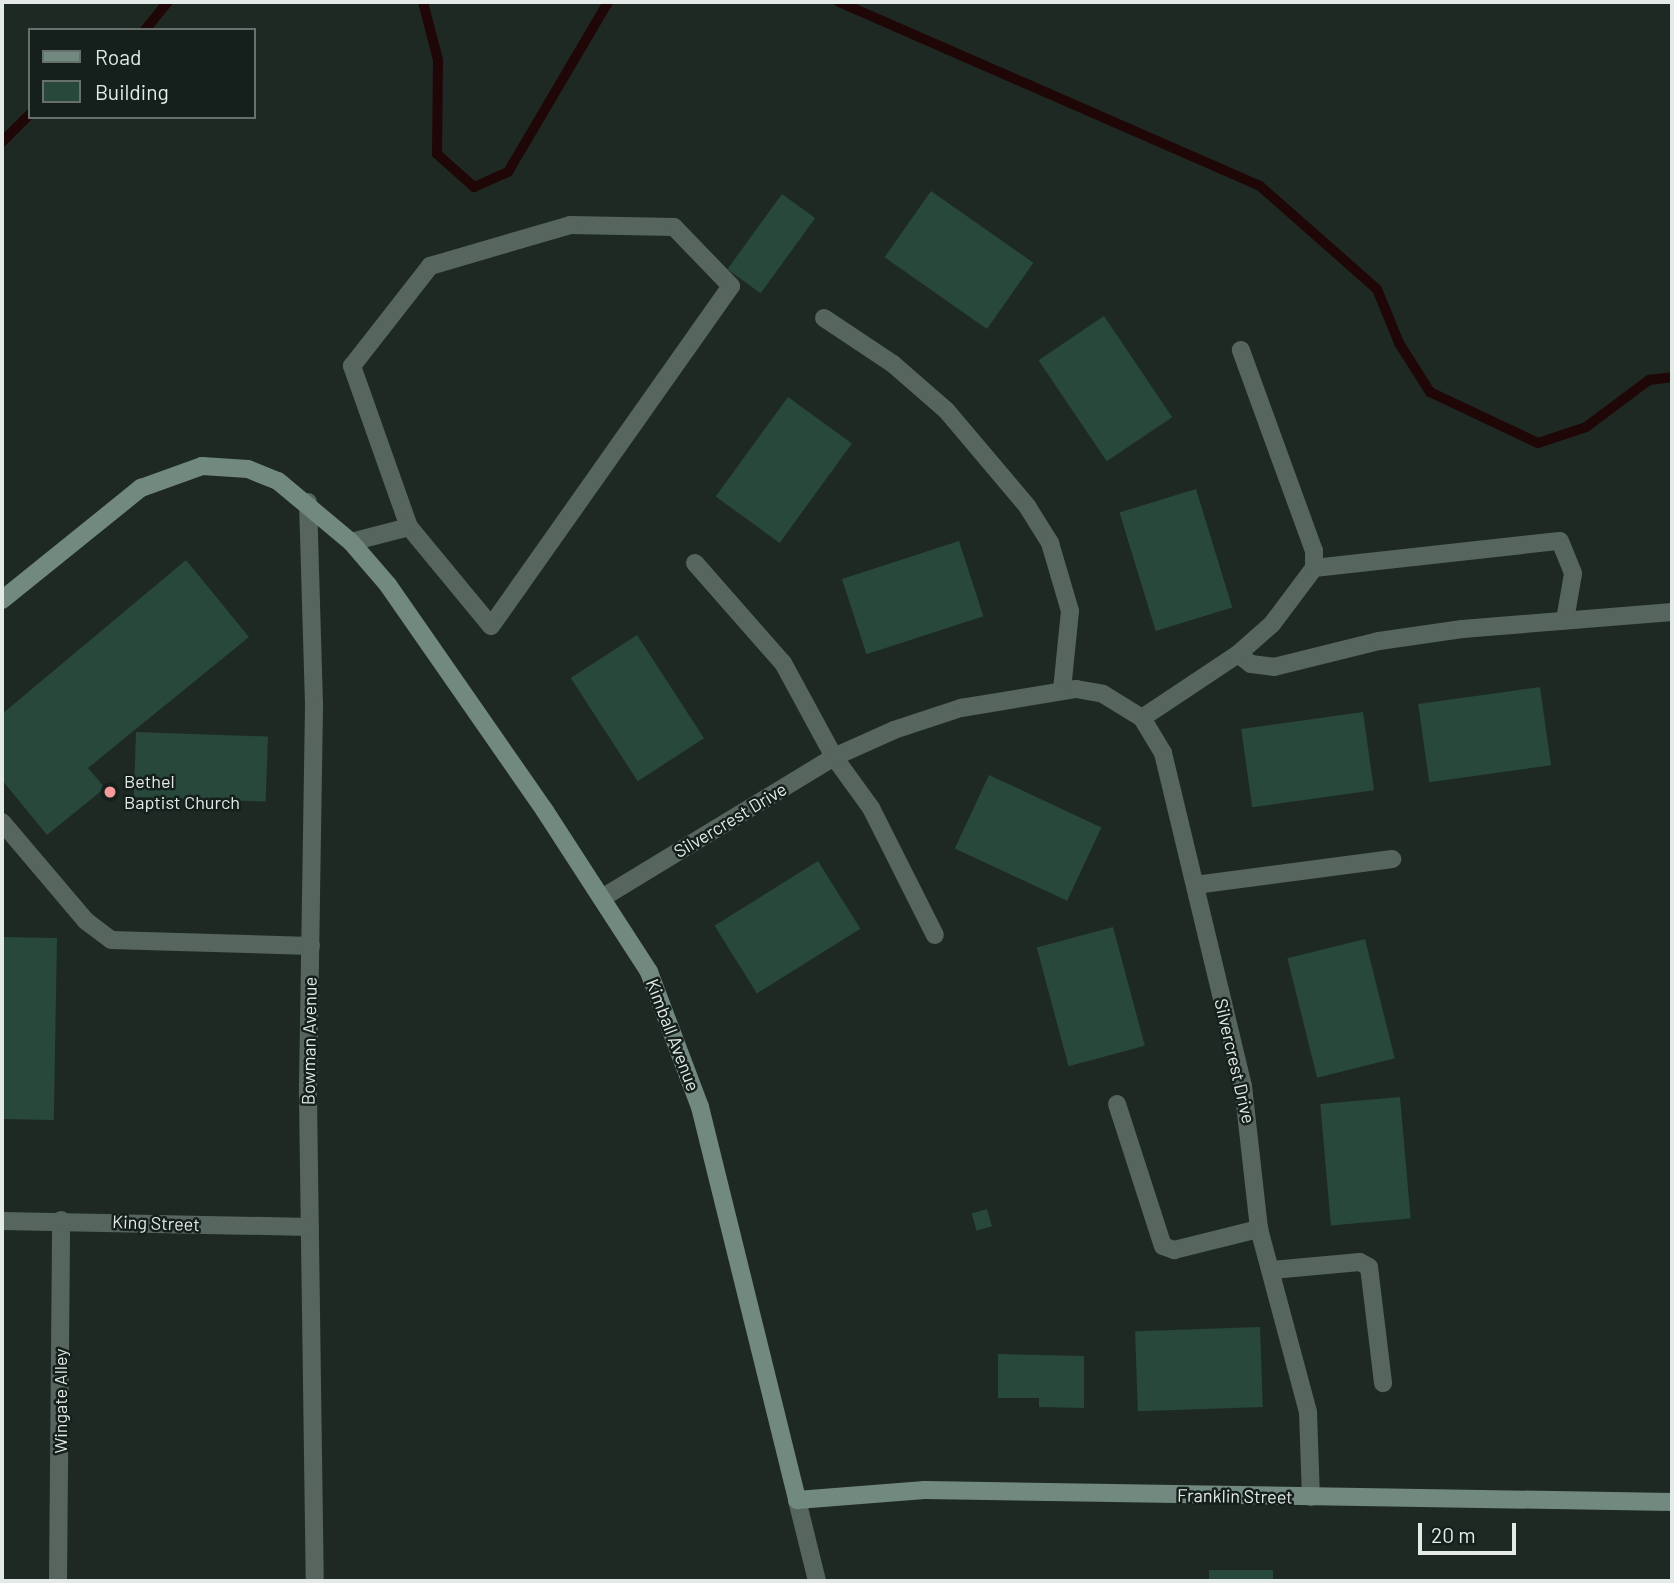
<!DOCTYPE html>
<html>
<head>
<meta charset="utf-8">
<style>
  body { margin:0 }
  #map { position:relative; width:1674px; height:1583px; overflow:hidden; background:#1f2924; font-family:Barlow,sans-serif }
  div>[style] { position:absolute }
  .stream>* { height:10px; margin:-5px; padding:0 5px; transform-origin:5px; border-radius:5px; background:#200707 }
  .building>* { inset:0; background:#27483b; transform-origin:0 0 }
  .lane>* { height:18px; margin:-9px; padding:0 9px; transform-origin:9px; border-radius:9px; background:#57655f }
  .street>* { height:18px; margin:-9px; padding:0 9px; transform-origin:9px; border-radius:9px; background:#57655f }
  .secondary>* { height:18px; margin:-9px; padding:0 9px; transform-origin:9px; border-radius:9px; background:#72897f }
  .dots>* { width:19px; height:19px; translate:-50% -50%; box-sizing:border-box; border:4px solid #151f1b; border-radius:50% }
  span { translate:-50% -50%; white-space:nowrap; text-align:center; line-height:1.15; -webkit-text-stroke:5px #151f1b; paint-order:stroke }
  .poi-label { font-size:18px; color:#e3eae7 }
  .left { translate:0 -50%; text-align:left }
  .street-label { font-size:18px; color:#e3eae7 }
  .frame { position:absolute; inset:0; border:4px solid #e3eae7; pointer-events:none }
  .legend { position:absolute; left:28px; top:28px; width:228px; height:91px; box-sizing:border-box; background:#151f1b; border:2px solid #67706d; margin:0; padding:9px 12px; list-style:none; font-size:21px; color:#e3eae7 }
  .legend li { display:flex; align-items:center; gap:14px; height:35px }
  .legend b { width:35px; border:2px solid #67706d }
  .scale { position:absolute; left:1418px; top:1523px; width:98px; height:32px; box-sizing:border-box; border:4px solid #e3eae7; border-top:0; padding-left:9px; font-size:21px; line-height:24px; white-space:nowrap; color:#e3eae7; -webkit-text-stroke:5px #151f1b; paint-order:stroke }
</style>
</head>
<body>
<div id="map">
  <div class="stream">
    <div style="left:423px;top:2px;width:60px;rotate:75.5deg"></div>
    <div style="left:438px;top:60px;width:94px;rotate:90.6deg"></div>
    <div style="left:437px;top:154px;width:50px;rotate:41.7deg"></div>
    <div style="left:474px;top:187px;width:37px;rotate:-24deg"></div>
    <div style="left:508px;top:172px;width:197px;rotate:-59.5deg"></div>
    <div style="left:839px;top:2px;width:459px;rotate:23.6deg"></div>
    <div style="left:1260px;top:186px;width:156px;rotate:41.4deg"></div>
    <div style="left:1377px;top:289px;width:58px;rotate:67.8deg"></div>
    <div style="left:1399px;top:343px;width:58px;rotate:57.7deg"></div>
    <div style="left:1430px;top:392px;width:119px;rotate:25.3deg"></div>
    <div style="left:1538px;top:443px;width:51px;rotate:-18.4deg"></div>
    <div style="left:1586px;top:427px;width:79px;rotate:-36.7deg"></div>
    <div style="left:1649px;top:380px;width:23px;rotate:-7deg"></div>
    <div style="left:145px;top:30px;width:36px;rotate:-51deg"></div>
    <div style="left:2px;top:142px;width:40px;rotate:-45deg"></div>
  </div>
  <div class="building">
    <div style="left:931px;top:191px;width:125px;height:81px;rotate:35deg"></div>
    <div style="left:782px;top:194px;width:41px;height:93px;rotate:36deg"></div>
    <div style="left:1104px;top:316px;width:122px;height:79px;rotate:56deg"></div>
    <div style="left:788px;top:397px;width:79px;height:123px;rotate:36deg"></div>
    <div style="left:1196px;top:489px;width:124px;height:80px;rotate:73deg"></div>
    <div style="left:959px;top:541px;width:79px;height:123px;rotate:72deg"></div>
    <div style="clip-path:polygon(186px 560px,249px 637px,88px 768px,105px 788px,47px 835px,2px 780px,2px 714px)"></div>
    <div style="left:637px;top:635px;width:123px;height:79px;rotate:57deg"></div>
    <div style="left:1540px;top:687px;width:79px;height:123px;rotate:82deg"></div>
    <div style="left:1363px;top:712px;width:79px;height:123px;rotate:82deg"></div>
    <div style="left:136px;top:732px;width:132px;height:65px;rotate:2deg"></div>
    <div style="left:989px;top:775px;width:124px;height:81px;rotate:25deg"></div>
    <div style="left:818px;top:861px;width:80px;height:122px;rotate:58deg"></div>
    <div style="left:1113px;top:927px;width:123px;height:79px;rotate:75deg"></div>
    <div style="left:2px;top:937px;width:55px;height:182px;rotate:1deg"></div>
    <div style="left:1365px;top:939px;width:123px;height:80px;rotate:76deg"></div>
    <div style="left:1400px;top:1097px;width:122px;height:80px;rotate:85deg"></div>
    <div style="left:987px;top:1209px;width:18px;height:16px;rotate:74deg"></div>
    <div style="left:1260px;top:1327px;width:80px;height:125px;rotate:88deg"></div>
    <div style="clip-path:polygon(998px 1354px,1084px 1356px,1084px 1408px,1039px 1407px,1039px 1398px,998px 1398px)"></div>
    <div style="left:1209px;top:1570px;width:64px;height:11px"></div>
  </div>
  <div class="lane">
    <div style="left:570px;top:225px;width:104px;rotate:1.1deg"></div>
    <div style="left:674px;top:227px;width:82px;rotate:46deg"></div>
    <div style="left:731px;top:286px;width:416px;rotate:125.2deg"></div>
    <div style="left:491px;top:626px;width:129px;rotate:-129.6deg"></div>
    <div style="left:409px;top:527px;width:171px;rotate:-109.5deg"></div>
    <div style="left:352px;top:366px;width:127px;rotate:-52deg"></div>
    <div style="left:430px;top:266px;width:146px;rotate:-16.3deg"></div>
    <div style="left:351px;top:542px;width:60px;rotate:-14.5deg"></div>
    <div style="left:695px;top:563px;width:133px;rotate:48.7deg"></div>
    <div style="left:783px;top:663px;width:107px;rotate:61.5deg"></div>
    <div style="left:834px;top:757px;width:63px;rotate:54deg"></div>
    <div style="left:871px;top:808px;width:142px;rotate:63.3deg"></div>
    <div style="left:1314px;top:568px;width:247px;rotate:-6.3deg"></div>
    <div style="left:1560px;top:541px;width:35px;rotate:68deg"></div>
    <div style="left:1573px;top:574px;width:47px;rotate:99.9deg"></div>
    <div style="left:1238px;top:654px;width:16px;rotate:38deg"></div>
    <div style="left:1251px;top:664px;width:23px;rotate:7deg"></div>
    <div style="left:1274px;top:667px;width:108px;rotate:-13.9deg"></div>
    <div style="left:1379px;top:641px;width:84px;rotate:-8.2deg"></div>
    <div style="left:1462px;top:629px;width:211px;rotate:-4.6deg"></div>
    <div style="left:1142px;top:718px;width:115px;rotate:-33.7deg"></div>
    <div style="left:1238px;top:654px;width:45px;rotate:-41.4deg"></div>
    <div style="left:1272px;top:624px;width:70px;rotate:-53.1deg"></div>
    <div style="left:1314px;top:568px;width:17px;rotate:-90deg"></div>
    <div style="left:1314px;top:551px;width:214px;rotate:-110deg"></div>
    <div style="left:2px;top:822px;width:130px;rotate:49.7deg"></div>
    <div style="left:86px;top:921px;width:31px;rotate:37deg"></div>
    <div style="left:111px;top:940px;width:200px;rotate:1.7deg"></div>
    <div style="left:1195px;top:885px;width:199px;rotate:-7.5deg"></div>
    <div style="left:1117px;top:1104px;width:149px;rotate:72.1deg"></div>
    <div style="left:1163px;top:1246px;width:12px;rotate:20deg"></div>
    <div style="left:1174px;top:1250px;width:88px;rotate:-13.9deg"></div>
    <div style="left:1272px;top:1270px;width:88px;rotate:-5.2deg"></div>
    <div style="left:1360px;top:1262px;width:10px;rotate:29deg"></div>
    <div style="left:1369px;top:1267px;width:117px;rotate:83.1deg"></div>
    <div style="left:58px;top:1581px;width:361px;rotate:-89.5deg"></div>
  </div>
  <div class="street">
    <div style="left:824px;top:318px;width:83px;rotate:33.7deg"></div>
    <div style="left:893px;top:364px;width:70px;rotate:41deg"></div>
    <div style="left:946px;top:410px;width:126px;rotate:49.8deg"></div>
    <div style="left:1027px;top:506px;width:44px;rotate:58.1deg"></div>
    <div style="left:1050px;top:543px;width:71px;rotate:73.6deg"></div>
    <div style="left:1070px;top:611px;width:79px;rotate:95.8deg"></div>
    <div style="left:308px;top:502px;width:204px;rotate:88.3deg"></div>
    <div style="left:314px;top:706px;width:391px;rotate:90.9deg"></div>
    <div style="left:308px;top:1097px;width:484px;rotate:89.2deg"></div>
    <div style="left:602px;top:898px;width:271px;rotate:-31.3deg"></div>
    <div style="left:834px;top:757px;width:66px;rotate:-24.2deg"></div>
    <div style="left:894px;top:730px;width:71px;rotate:-18.2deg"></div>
    <div style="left:961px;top:708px;width:117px;rotate:-9.4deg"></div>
    <div style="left:1076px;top:689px;width:27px;rotate:10deg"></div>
    <div style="left:1103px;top:694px;width:46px;rotate:31.6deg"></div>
    <div style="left:1142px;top:718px;width:41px;rotate:59deg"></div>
    <div style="left:1163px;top:753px;width:342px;rotate:76.5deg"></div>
    <div style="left:1243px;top:1086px;width:144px;rotate:83.6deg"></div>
    <div style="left:1259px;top:1229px;width:189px;rotate:75deg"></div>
    <div style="left:1308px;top:1412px;width:85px;rotate:88deg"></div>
    <div style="left:2px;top:1221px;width:308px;rotate:1.1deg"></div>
    <div style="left:797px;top:1500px;width:83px;rotate:76.1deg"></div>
  </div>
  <div class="secondary">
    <div style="left:2px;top:600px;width:179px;rotate:-38.9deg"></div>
    <div style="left:141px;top:488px;width:65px;rotate:-19.8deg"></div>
    <div style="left:202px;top:466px;width:46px;rotate:3.7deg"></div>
    <div style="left:248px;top:469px;width:32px;rotate:22deg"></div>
    <div style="left:278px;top:481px;width:95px;rotate:39.9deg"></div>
    <div style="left:351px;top:542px;width:57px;rotate:49.3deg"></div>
    <div style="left:388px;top:585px;width:275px;rotate:55.2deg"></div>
    <div style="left:545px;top:811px;width:192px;rotate:57.1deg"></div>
    <div style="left:649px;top:972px;width:144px;rotate:69.3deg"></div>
    <div style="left:700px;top:1107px;width:405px;rotate:76.1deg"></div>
    <div style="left:797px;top:1500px;width:128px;rotate:-4.5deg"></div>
    <div style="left:925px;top:1490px;width:747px;rotate:0.92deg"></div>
  </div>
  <div class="dots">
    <div style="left:110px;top:792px;background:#f59b99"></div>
  </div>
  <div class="poi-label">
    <span class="left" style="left:124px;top:792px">Bethel<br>Baptist Church</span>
  </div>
  <div class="street-label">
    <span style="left:730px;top:820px;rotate:-31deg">Silvercrest Drive</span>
    <span style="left:673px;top:1035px;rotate:69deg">Kimball Avenue</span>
    <span style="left:309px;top:1041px;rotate:-89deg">Bowman Avenue</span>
    <span style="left:1235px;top:1061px;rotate:77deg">Silvercrest Drive</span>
    <span style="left:156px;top:1223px;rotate:2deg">King Street</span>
    <span style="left:60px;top:1401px;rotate:-90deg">Wingate Alley</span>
    <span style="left:1235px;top:1496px;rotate:1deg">Franklin Street</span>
  </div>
  <div class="frame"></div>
  <ul class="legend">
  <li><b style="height:9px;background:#72897f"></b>Road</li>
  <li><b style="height:19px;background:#27483b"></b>Building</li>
  </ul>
  <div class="scale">20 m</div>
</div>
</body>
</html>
